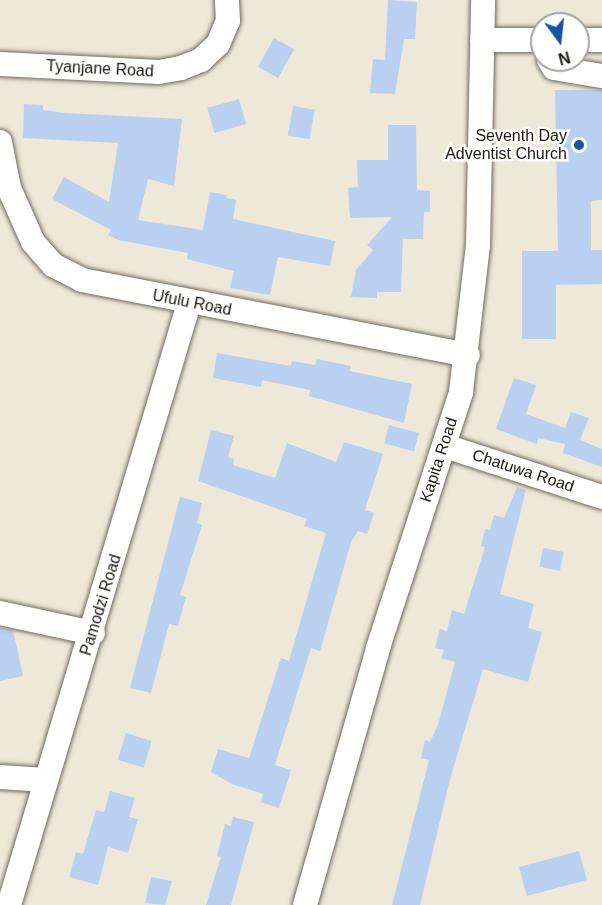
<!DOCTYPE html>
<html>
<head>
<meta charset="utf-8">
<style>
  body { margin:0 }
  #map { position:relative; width:602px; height:905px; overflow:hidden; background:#eee8d9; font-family:Helvetica,sans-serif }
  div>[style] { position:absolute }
  .building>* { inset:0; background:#bad0f0; transform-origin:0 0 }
  .roads { filter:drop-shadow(0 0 2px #716b5e) drop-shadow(0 0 2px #716b5e) }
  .minor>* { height:24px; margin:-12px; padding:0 12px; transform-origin:12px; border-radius:12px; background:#fff }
  .dots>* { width:16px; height:16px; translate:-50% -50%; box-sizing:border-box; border:3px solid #fff; border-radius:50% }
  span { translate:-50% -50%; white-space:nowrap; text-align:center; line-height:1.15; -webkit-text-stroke:5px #fff; paint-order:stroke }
  .street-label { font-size:16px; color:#1a1813 }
  .poi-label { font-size:16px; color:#1a1813 }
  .right { translate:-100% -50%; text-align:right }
  .north { position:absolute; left:530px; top:12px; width:60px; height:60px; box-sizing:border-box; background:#fff; border:2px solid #a3a3a1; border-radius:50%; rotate:165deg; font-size:16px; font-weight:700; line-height:24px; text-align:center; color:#1a1813 }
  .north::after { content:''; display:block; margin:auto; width:21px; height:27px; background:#1554a4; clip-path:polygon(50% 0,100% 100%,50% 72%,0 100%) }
</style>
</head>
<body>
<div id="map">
  <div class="building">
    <div style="clip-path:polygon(388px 0,417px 2px,415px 39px,404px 39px,395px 94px,370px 93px,373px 59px,385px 60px)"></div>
    <div style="left:274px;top:38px;width:23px;height:33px;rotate:29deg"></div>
    <div style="clip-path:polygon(555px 90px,602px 90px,602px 200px,591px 201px,591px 250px,602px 250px,602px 284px,556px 285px,556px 339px,522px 339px,522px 251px,558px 251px)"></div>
    <div style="left:239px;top:99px;width:26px;height:33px;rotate:74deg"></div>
    <div style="clip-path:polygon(24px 104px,43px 105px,43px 110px,65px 113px,182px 119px,174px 186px,148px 179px,138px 220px,203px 230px,210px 192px,227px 195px,226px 198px,236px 200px,233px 219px,335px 241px,330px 266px,278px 257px,270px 295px,230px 288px,234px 271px,187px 259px,188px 253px,118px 240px,108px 235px,111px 230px,52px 199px,64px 177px,109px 202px,118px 143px,23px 138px)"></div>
    <div style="left:293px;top:106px;width:22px;height:30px;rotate:10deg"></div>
    <div style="clip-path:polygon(388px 125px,416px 125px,417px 190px,430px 191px,430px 212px,424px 212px,423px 239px,403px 239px,401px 292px,377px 292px,377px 298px,351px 297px,356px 270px,373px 250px,367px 245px,392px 217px,350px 218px,348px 188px,358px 187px,357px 160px,388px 160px)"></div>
    <div style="clip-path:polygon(217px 353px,291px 366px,292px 361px,315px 365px,317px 359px,351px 366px,350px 371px,412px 384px,404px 423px,309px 396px,310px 390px,262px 380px,261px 387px,213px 378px)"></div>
    <div style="clip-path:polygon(514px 378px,536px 385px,526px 414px,565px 428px,571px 412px,589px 418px,580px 440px,602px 449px,602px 467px,563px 453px,565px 444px,538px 438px,537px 444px,496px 429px)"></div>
    <div style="left:389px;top:425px;width:31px;height:19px;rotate:15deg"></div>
    <div style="clip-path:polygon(211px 430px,234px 436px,228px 457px,234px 459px,233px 465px,275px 478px,287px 443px,336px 462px,344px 442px,383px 454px,365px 510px,374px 513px,367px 534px,358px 531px,351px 542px,320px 651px,311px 648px,275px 765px,291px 770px,279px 808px,261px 802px,263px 794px,232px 784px,211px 772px,218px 749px,249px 758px,281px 658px,289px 661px,326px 533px,304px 526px,307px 519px,198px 481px)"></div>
    <div style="clip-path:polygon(517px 487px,526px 490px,500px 594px,534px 604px,528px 628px,542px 632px,528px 682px,483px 669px,450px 779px,420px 905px,392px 905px,429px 760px,421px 758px,425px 740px,430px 742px,438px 725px,455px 662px,441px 658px,444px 650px,435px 648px,440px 629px,447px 631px,452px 610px,464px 614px,485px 547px,481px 546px,485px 529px,490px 530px,494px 515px,504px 518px)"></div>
    <div style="clip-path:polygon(180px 497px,202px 503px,197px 523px,202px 525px,180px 595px,186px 597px,178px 626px,169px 624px,151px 693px,130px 688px)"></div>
    <div style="left:543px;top:548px;width:21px;height:19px;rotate:11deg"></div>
    <div style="clip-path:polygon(0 628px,13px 630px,23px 676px,0 681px)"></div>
    <div style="left:126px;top:733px;width:27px;height:28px;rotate:17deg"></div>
    <div style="clip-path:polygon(110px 791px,135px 798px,129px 817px,138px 819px,128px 853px,108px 847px,98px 885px,69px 877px,76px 852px,83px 854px,96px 810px,104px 812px)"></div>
    <div style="clip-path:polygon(233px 817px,254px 822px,231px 905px,206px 905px,221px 857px,217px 856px,225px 824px,231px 826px)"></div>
    <div style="left:579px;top:851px;width:30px;height:62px;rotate:75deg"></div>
    <div style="clip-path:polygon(151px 877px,172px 881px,165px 905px,145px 903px)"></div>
  </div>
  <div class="roads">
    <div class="minor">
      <div style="left:482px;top:40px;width:60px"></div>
      <div style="left:578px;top:40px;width:24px"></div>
      <div style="left:549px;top:60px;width:9px;rotate:58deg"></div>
      <div style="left:554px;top:68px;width:49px;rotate:9.5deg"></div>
      <div style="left:0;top:64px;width:159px;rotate:2.9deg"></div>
      <div style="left:159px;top:72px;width:22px;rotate:-10deg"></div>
      <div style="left:181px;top:68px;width:22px;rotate:-22deg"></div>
      <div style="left:201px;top:60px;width:23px;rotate:-43deg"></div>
      <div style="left:218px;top:44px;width:25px;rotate:-67deg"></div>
      <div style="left:228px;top:21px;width:21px;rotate:-93deg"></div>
      <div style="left:0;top:142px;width:47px;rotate:78.9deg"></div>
      <div style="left:9px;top:188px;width:59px;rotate:66deg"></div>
      <div style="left:33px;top:242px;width:30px;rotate:49deg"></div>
      <div style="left:53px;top:265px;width:33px;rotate:27deg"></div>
      <div style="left:82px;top:280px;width:393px;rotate:11deg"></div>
      <div style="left:445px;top:446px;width:165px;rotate:18deg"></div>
      <div style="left:0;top:613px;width:95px;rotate:12.1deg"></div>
      <div style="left:0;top:777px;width:46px;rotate:3.7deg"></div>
      <div style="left:9px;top:905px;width:628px;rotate:-73.35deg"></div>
      <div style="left:305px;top:905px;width:267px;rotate:-74.1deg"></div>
      <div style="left:378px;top:648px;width:269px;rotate:-72deg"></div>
      <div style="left:461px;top:392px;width:148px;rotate:-83.4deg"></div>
      <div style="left:478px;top:245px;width:245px;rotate:-88.8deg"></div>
    </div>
  </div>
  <div class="dots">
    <div style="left:579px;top:145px;background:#1554a4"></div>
  </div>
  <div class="street-label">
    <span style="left:100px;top:69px;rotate:3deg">Tyanjane Road</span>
    <span style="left:192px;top:303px;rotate:11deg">Ufulu Road</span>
    <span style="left:439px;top:460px;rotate:-72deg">Kapita Road</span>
    <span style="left:523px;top:471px;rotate:18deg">Chatuwa Road</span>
    <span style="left:101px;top:605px;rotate:-73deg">Pamodzi Road</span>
  </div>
  <div class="poi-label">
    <span class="right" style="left:567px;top:145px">Seventh Day<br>Adventist Church</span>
  </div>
  <div class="north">N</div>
</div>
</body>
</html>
